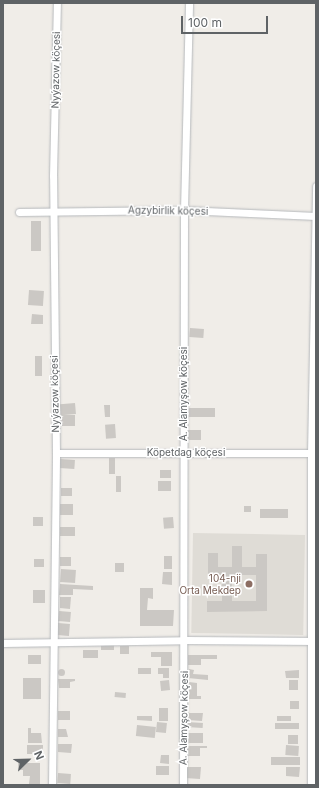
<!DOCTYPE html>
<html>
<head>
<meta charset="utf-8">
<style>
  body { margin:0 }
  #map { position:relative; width:319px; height:788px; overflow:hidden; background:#f0ede8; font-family:Inter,sans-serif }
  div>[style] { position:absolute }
  .education>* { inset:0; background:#dfdcd6; transform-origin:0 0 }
  .building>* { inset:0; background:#cbc8c4; transform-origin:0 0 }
  .round { border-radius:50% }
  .roads { filter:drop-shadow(0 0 1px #b5b8bb) drop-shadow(0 0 1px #b5b8bb) }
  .street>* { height:7px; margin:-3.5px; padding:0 3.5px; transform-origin:3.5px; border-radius:3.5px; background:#fff }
  .dots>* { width:11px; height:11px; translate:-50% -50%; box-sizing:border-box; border:2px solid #fff; border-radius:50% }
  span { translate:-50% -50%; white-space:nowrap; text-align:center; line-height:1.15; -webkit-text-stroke:3px #fff; paint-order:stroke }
  .street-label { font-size:10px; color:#5f6366 }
  .education-label { font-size:10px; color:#785e54 }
  .right { translate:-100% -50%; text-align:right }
  .frame { position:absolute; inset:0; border:4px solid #5f6366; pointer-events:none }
  .north { position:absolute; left:8px; top:740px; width:40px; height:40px; -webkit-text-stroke:3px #fff; paint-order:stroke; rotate:67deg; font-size:11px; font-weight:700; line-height:16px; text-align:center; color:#5f6366 }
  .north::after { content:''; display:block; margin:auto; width:14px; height:18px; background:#5f6366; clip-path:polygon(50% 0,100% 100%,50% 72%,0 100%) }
  .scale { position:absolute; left:181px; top:16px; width:87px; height:18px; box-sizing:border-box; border:2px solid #5f6366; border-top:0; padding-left:5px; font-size:12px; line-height:14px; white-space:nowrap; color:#5f6366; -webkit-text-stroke:3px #fff; paint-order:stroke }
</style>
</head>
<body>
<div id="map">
  <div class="education">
    <div style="left:193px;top:533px;width:112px;height:100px;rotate:1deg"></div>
  </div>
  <div class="building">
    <div style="left:31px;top:221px;width:10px;height:30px"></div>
    <div style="left:29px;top:290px;width:15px;height:15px;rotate:4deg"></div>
    <div style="clip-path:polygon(32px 314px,43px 315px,43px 324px,31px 324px)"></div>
    <div style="left:190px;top:328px;width:14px;height:9px;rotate:4deg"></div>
    <div style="left:35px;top:356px;width:7px;height:20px"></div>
    <div style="left:75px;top:403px;width:11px;height:15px;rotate:85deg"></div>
    <div style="clip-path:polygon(104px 405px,110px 405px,110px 417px,105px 417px)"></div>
    <div style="left:187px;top:408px;width:28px;height:9px"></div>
    <div style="left:61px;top:415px;width:14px;height:11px"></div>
    <div style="left:115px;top:424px;width:14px;height:10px;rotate:86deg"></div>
    <div style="left:188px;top:430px;width:13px;height:10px"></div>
    <div style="left:109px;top:458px;width:6px;height:16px"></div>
    <div style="left:60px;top:459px;width:15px;height:9px;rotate:4deg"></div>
    <div style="left:160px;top:470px;width:11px;height:8px"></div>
    <div style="left:116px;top:476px;width:5px;height:16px"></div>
    <div style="left:158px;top:481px;width:13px;height:10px"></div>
    <div style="left:61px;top:488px;width:11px;height:8px"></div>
    <div style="left:73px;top:504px;width:11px;height:13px;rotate:90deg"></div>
    <div style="left:244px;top:506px;width:7px;height:6px"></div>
    <div style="left:260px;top:509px;width:28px;height:9px"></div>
    <div style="left:33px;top:517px;width:10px;height:9px"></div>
    <div style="left:173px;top:517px;width:11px;height:10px;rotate:85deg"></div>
    <div style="left:60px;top:527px;width:15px;height:9px"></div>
    <div style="clip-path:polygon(evenodd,232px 546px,242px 546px,242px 567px,256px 567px,256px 554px,267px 554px,267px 611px,207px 612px,207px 601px,222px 601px,222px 575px,208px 575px,208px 553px,218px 553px,218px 567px,232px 567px,232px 546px,232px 575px,256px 575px,256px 601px,232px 601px,232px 575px)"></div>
    <div style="left:164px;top:556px;width:8px;height:13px"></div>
    <div style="left:60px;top:557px;width:11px;height:9px"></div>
    <div style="left:34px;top:559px;width:10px;height:8px"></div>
    <div style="left:115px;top:563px;width:9px;height:9px"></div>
    <div style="left:61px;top:569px;width:15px;height:13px;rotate:4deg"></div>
    <div style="clip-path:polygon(163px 572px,172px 572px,172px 585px,162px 584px)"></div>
    <div style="clip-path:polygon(60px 584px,93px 586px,93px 590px,73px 589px,73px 595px,59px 595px)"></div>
    <div style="clip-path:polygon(140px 588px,153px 588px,153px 599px,148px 598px,147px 610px,174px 610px,173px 626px,140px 626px)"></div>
    <div style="left:33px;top:590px;width:12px;height:13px"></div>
    <div style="clip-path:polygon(60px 597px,71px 597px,70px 609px,60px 608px)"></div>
    <div style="left:59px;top:611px;width:12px;height:10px;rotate:5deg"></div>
    <div style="left:58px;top:623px;width:12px;height:12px;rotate:5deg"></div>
    <div style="left:101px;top:645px;width:13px;height:5px"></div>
    <div style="left:120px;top:646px;width:9px;height:8px"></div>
    <div style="left:83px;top:650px;width:15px;height:8px"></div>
    <div style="clip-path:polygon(151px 652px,172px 652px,172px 666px,161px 666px,161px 657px,151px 657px)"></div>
    <div style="left:28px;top:655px;width:13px;height:9px"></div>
    <div style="clip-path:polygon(188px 655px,217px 655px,217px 659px,201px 659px,201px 665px,188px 665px)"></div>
    <div style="left:138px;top:668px;width:13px;height:6px"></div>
    <div style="clip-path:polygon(158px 668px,169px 668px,169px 678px,163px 678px,163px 674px,158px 674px)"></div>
    <div class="round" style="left:57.5px;top:668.5px;width:7px;height:7px"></div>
    <div style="clip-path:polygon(189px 669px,194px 670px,193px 674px,208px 675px,208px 680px,188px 678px)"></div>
    <div style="clip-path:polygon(299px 670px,299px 678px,286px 678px,285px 671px)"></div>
    <div style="left:41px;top:678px;width:21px;height:18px;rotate:90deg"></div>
    <div style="clip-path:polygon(58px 679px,75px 679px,75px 681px,70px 682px,70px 688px,59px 688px)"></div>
    <div style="left:169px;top:680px;width:10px;height:9px;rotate:84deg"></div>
    <div style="left:289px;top:680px;width:9px;height:10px"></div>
    <div style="clip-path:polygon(189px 682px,197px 683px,197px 696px,201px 696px,201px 699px,189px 699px)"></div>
    <div style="left:115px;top:692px;width:11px;height:5px;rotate:5deg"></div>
    <div style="left:290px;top:701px;width:9px;height:8px"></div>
    <div style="left:159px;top:708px;width:9px;height:13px"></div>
    <div style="left:58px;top:711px;width:12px;height:9px"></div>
    <div style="clip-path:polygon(189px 713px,203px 713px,202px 721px,188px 720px)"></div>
    <div style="clip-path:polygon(137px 716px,152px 716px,152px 721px,137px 720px)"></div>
    <div style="left:277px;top:716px;width:14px;height:5px"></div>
    <div style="left:157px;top:722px;width:10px;height:10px;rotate:6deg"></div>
    <div style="left:187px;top:722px;width:16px;height:5px;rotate:4deg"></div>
    <div style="left:275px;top:723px;width:24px;height:6px"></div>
    <div style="left:137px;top:725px;width:19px;height:11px;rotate:6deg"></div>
    <div style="clip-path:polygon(28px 728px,31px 728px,31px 733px,41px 733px,42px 743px,28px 743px)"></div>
    <div style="clip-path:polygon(58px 729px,66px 729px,68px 737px,58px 737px)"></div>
    <div style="left:187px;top:733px;width:16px;height:10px"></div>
    <div style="left:288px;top:735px;width:10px;height:9px"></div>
    <div style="clip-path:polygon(58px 744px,72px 744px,71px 753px,58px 752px)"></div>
    <div style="left:27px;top:745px;width:16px;height:9px"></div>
    <div style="left:286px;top:745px;width:13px;height:10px;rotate:4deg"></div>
    <div style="clip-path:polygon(187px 746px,207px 746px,207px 748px,200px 748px,200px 756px,187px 756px)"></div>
    <div style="clip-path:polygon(161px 755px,169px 755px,169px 764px,160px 763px)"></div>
    <div style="left:271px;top:757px;width:29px;height:8px"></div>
    <div style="clip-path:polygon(18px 763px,40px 763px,40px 784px,29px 784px,30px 776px,23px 776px,23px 770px,18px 770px)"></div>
    <div style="left:156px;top:766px;width:13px;height:9px"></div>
    <div style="clip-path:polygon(185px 767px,201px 767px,200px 779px,185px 778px)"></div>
    <div style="clip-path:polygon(286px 767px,300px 767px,299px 777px,286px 776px)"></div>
    <div style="left:58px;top:773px;width:13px;height:10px;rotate:4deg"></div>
  </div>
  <div class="roads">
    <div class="street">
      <div style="left:19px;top:212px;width:165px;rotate:-0.7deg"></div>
      <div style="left:184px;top:210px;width:132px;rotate:2.6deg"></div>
      <div style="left:56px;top:453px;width:260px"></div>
      <div style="left:3px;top:643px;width:182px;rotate:-0.9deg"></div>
      <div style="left:185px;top:640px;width:131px;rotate:0.4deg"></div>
      <div style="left:52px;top:785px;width:332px;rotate:-89.3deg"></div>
      <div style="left:56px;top:453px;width:277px;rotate:-90.6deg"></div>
      <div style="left:53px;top:176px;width:173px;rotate:-88.7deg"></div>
      <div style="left:183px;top:785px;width:575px;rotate:-89.9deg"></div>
      <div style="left:184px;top:210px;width:207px;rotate:-88.6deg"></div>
      <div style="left:311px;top:785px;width:332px;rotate:-90deg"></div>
      <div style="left:311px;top:453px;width:267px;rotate:-88.9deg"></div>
    </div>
  </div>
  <div class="dots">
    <div style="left:249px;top:584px;background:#8d6e63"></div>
  </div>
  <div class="street-label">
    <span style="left:56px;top:70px;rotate:-89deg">Nyýazow köçesi</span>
    <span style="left:168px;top:211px;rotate:1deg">Agzybirlik köçesi</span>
    <span style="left:55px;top:394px;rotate:-91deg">Nyýazow köçesi</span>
    <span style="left:184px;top:394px;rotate:-90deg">A. Alamyşow köçesi</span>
    <span style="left:186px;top:453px">Köpetdag köçesi</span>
    <span style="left:184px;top:718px;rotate:-89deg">A. Alamyşow köçesi</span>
  </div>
  <div class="education-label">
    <span class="right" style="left:241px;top:584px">104-nji<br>Orta Mekdep</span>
  </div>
  <div class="frame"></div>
  <div class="north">N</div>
  <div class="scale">100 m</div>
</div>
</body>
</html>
